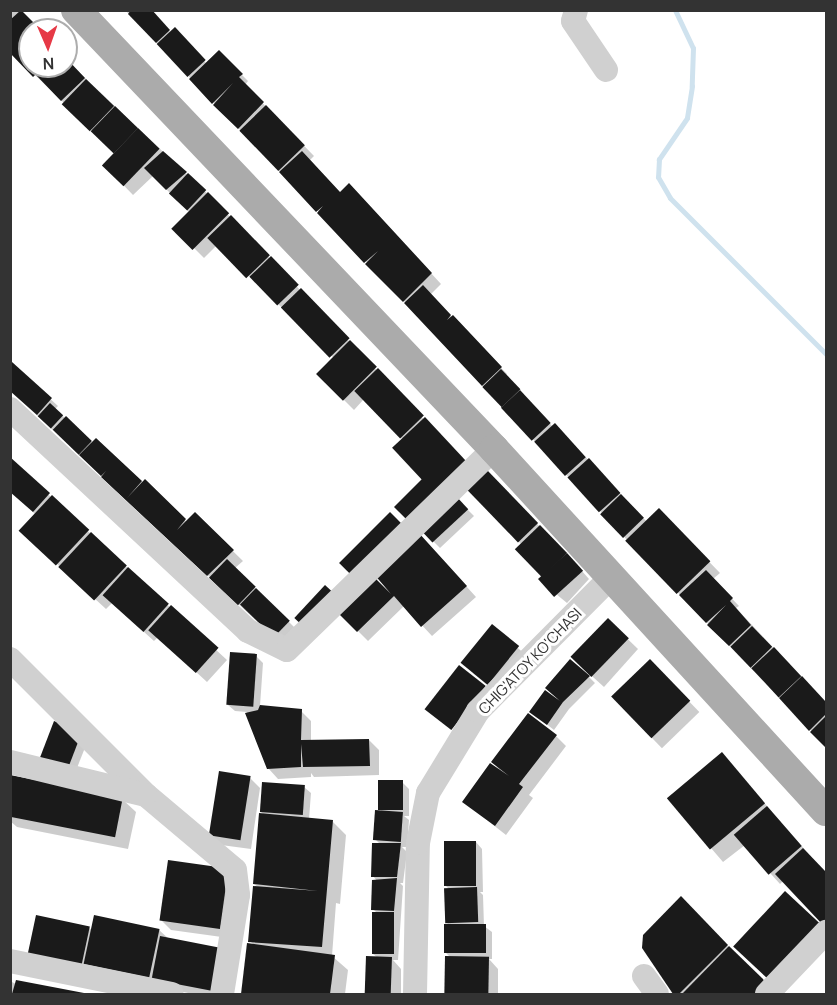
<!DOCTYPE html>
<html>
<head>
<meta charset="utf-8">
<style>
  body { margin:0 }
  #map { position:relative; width:837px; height:1005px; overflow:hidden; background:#fff; font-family:Manrope,sans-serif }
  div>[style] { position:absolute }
  .shadow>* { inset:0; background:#0003; transform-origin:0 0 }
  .stream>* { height:5px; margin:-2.5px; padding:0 2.5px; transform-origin:2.5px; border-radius:2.5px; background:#cfe2ee }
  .building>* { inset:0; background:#1a1a1a; transform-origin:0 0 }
  .minor>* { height:24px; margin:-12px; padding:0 12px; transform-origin:12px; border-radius:12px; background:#d0d0d0 }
  .major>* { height:30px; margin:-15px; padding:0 15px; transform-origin:15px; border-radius:15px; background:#ababab }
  span { translate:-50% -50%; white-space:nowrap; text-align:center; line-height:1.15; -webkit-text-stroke:6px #fff; paint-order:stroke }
  .street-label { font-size:15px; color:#333 }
  .frame { position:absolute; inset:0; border:12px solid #333; pointer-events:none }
  .north { position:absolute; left:18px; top:18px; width:60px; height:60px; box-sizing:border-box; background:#fff; border:2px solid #adadad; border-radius:50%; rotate:178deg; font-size:16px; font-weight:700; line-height:24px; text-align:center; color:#333 }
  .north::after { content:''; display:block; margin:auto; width:21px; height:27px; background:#e63946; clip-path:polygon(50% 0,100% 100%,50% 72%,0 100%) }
</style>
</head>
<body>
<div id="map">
  <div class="shadow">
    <div style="clip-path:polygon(10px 10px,19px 10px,39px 30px,30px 30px,30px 66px,66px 66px,66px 60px,212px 198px,479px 477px,486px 471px,574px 562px,589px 579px,567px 603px,550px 589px,546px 580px,517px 550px,522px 545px,468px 489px,458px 500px,474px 516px,440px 548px,422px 530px,448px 506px,404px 441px,364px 399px,354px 410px,318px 374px,334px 358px,217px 245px,204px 258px,174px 228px,190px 213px,153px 176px,133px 195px,103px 164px,115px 152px,10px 51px)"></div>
    <div style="clip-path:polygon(125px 10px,150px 10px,171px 33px,181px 36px,207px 64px,219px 52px,248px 81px,245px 85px,314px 156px,310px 160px,340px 193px,359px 195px,441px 284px,430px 295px,507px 374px,506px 376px,553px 427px,561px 431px,647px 522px,659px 510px,720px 573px,713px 579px,739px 606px,736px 608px,826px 704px,826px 746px,628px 541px,405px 302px)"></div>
    <div style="clip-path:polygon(12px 364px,58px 406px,55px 409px,93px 444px,96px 440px,187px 522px,195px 514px,243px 561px,235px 568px,296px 629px,281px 644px,10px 390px)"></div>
    <div style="clip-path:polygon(10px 459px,227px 660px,207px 682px,158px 637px,154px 641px,112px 603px,106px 609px,20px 530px,35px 514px,10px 491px)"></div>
    <div style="clip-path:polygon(evenodd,414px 538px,428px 544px,476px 597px,432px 636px,404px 606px,368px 641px,338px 611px,414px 538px,379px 578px,390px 590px,389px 592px,376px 581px,379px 578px)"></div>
    <div style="clip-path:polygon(608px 620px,638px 649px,604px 687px,583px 668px)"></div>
    <div style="clip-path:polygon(493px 626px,528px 657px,498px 694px,473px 673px)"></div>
    <div style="clip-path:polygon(256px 656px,263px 663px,260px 706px,301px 711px,311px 721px,311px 741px,369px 740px,379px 750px,379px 775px,314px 777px,311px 773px,311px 777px,278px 779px,268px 768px,247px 712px,235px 711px,228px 705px)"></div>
    <div style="left:650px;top:661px;width:71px;height:52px;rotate:46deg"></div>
    <div style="clip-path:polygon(589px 677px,595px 683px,569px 709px,554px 730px,531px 712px,556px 700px)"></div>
    <div style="clip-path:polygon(55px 723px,88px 740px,75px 773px,49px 763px)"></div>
    <div style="clip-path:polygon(556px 736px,566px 746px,529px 795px,533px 798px,506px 835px,464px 802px,500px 771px,493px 762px)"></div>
    <div style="clip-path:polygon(722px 754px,826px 874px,826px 926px,783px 881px,780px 884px,745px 845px,723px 862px,668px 798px)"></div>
    <div style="clip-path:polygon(11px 777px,122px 799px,136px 812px,128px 849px,17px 827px,10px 821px)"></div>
    <div style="clip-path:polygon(250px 778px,260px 788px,251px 849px,221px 845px,211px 835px)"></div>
    <div style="clip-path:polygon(402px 782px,409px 789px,409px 816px,404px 816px,409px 820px,407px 847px,402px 847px,407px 852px,403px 883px,400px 883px,403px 886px,398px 960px,393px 960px,401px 969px,401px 994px,366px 994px,367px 958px,378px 958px,373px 954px,377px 913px,373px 909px,377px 881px,373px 876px,381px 845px,375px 839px,380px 812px)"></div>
    <div style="clip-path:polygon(304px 787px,311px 793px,309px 819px,332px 821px,346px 835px,340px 904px,336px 903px,332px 956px,348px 970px,345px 994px,242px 994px,249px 945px,255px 946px,250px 941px,259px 888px,254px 884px,264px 815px,261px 812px)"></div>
    <div style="clip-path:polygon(476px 842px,482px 849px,483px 892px,480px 892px,483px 895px,484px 926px,492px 932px,492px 959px,489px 959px,498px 969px,498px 994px,445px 994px,446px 958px,451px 958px,446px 953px,450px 926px,446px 922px,450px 890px,445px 885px)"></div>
    <div style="clip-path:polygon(227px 869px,229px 938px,171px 930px,161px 920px)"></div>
    <div style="clip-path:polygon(694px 911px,740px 959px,776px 994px,675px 994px,643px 948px)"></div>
    <div style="clip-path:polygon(89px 928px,92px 930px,159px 930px,230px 994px,193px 994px,40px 963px)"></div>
    <div style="clip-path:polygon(10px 981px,16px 984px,17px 982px,81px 994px,10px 994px)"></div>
  </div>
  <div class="stream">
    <div style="left:675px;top:10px;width:42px;rotate:64.7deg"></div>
    <div style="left:693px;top:48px;width:38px;rotate:92deg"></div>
    <div style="left:692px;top:86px;width:32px;rotate:99deg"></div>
    <div style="left:687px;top:118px;width:50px;rotate:124.3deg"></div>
    <div style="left:659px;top:159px;width:18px;rotate:93deg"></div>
    <div style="left:658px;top:177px;width:24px;rotate:60deg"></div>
    <div style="left:670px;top:198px;width:221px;rotate:45deg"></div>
  </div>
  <div class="building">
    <div style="clip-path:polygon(21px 10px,41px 30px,30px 30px,30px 41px,23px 47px,30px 42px,30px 66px,44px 66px,33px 77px,10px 53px,10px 20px)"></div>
    <div style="clip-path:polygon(131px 10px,152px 10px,170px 30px,156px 43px,128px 14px)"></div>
    <div style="left:175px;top:27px;width:45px;height:25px;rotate:47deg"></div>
    <div style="clip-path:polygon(219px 50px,243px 74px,239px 77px,264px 102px,238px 129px,213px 105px,233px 83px,212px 104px,189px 79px)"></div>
    <div style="clip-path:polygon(66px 58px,85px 78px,61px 101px,36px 75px,46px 66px,66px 66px)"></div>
    <div style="left:86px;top:79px;width:39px;height:35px;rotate:44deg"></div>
    <div style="left:266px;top:105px;width:56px;height:37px;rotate:46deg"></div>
    <div style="left:115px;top:106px;width:32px;height:35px;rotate:44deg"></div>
    <div style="left:138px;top:128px;width:30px;height:52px;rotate:44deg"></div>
    <div style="clip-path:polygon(163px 151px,187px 172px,166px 190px,144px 168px)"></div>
    <div style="clip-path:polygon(302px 151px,340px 192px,349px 183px,432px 273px,403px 302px,365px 264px,378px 251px,364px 263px,317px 213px,323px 206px,316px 212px,279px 172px)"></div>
    <div style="left:188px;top:173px;width:25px;height:28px;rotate:43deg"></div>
    <div style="left:208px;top:192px;width:30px;height:52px;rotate:45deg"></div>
    <div style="left:231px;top:215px;width:56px;height:33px;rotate:46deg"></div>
    <div style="left:271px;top:256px;width:40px;height:30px;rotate:46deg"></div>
    <div style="clip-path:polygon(423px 285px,451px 315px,447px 320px,453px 315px,502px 367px,482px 386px,404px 303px)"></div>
    <div style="left:301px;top:288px;width:70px;height:28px;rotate:46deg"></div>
    <div style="left:350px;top:340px;width:38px;height:48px;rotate:45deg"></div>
    <div style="clip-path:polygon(12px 362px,52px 398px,37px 415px,10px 391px)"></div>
    <div style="left:378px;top:368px;width:66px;height:33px;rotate:46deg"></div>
    <div style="left:501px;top:369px;width:28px;height:26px;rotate:46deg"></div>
    <div style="left:520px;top:390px;width:45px;height:26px;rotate:47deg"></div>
    <div style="left:50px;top:403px;width:18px;height:18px;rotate:43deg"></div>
    <div style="left:66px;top:416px;width:36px;height:19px;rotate:44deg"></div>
    <div style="left:425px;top:417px;width:68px;height:45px;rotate:47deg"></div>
    <div style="left:555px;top:423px;width:46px;height:28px;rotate:48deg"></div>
    <div style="clip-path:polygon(96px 438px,142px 481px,127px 498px,145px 479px,186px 519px,177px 530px,195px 512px,234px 550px,207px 576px,101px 477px,106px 471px,101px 476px,79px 455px)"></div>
    <div style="clip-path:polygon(10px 457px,50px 493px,33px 512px,10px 492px)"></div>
    <div style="left:589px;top:458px;width:47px;height:29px;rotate:48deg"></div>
    <div style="left:486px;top:469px;width:75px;height:28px;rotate:46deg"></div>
    <div style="left:423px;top:478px;width:27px;height:41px;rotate:45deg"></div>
    <div style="left:621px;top:494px;width:33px;height:29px;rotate:46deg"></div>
    <div style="left:52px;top:495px;width:51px;height:49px;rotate:43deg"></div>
    <div style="left:456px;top:496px;width:18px;height:49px;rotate:47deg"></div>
    <div style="left:659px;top:508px;width:74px;height:47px;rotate:46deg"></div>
    <div style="left:390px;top:512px;width:25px;height:72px;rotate:45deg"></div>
    <div style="left:540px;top:525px;width:39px;height:35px;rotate:46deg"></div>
    <div style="left:91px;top:532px;width:49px;height:48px;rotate:43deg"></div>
    <div style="clip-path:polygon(418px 532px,467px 586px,421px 627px,394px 596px,357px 632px,336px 611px,372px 575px,391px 594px,373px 573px)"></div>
    <div style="left:567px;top:553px;width:24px;height:39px;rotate:48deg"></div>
    <div style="left:227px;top:559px;width:40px;height:26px;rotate:44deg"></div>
    <div style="left:128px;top:567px;width:55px;height:38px;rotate:42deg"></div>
    <div style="clip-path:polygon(706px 570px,733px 598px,730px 601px,751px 625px,729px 646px,707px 625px,726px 605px,706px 623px,679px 595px)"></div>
    <div style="left:325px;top:585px;width:18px;height:45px;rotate:43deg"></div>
    <div style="left:256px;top:588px;width:47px;height:23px;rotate:44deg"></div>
    <div style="left:171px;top:605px;width:64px;height:34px;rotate:42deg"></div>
    <div style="left:608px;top:618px;width:29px;height:54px;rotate:44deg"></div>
    <div style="left:492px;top:624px;width:35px;height:50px;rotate:39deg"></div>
    <div style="left:752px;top:626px;width:29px;height:30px;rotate:46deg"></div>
    <div style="left:774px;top:647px;width:40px;height:31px;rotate:47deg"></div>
    <div style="left:230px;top:652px;width:27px;height:53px;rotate:4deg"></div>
    <div style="clip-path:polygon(570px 659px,590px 676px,563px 702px,547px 725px,529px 712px,545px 690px,560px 701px,545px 688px)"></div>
    <div style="left:650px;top:659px;width:58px;height:54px;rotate:46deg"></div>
    <div style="left:459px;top:665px;width:34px;height:56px;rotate:38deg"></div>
    <div style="clip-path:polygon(802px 676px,826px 702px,826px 714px,809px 731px,779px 698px)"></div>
    <div style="clip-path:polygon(260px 705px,302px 709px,301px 740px,369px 739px,370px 766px,303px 767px,301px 744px,301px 767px,267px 769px,245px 713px,258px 710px)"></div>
    <div style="clip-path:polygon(528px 713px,557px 735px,519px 784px,523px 787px,495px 826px,462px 802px,490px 763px,509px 776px,491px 762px)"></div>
    <div style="clip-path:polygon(826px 716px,826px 748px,810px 732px)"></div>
    <div style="left:54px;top:721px;width:30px;height:39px;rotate:21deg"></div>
    <div style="left:722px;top:752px;width:67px;height:72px;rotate:50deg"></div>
    <div style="left:219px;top:771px;width:32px;height:65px;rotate:9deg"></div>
    <div style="left:10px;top:775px;width:115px;height:41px;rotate:11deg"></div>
    <div style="left:403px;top:780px;width:30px;height:25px;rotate:90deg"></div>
    <div style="left:262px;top:782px;width:43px;height:30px;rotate:4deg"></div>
    <div style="left:767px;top:806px;width:53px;height:44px;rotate:49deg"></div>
    <div style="left:375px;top:810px;width:28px;height:30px;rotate:4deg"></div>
    <div style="clip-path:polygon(259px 813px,333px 820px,322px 947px,248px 942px,253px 886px,318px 891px,253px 884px)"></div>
    <div style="left:444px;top:841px;width:32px;height:45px"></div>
    <div style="clip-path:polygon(372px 843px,401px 843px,397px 877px,371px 877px)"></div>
    <div style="clip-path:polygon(803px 848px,826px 872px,826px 921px,823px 925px,775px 874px)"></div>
    <div style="left:168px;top:860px;width:61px;height:61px;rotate:8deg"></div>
    <div style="clip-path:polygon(397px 878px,394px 911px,371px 910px,372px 880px)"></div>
    <div style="left:477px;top:887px;width:35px;height:33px;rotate:88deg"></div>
    <div style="left:785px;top:891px;width:51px;height:76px;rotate:43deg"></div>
    <div style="clip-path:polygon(681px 896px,728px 945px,679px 994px,673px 994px,642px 948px,643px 935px)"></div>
    <div style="left:372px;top:912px;width:22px;height:42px"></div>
    <div style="left:36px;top:915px;width:55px;height:39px;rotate:12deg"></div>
    <div style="left:94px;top:915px;width:67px;height:50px;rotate:12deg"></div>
    <div style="left:486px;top:924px;width:29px;height:42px;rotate:90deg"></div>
    <div style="left:160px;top:936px;width:69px;height:44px;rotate:11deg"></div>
    <div style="clip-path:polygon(247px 943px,335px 955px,330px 994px,241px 994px)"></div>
    <div style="clip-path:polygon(729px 946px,768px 984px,757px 994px,682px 994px)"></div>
    <div style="left:366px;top:956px;width:26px;height:38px;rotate:2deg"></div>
    <div style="left:445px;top:956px;width:44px;height:38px;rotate:1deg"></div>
    <div style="clip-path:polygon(16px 980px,84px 993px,84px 994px,12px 994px)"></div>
  </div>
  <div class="minor">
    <div style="left:576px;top:10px;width:11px;rotate:105deg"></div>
    <div style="left:573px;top:21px;width:59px;rotate:56deg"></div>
    <div style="left:10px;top:409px;width:325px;rotate:43deg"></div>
    <div style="left:248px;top:631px;width:43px;rotate:26deg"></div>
    <div style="left:287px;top:650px;width:289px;rotate:-44.2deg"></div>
    <div style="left:10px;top:659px;width:192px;rotate:45deg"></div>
    <div style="left:146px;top:795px;width:116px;rotate:40.1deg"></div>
    <div style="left:235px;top:870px;width:25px;rotate:83deg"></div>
    <div style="left:238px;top:895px;width:100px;rotate:99.2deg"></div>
    <div style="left:10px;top:762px;width:139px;rotate:13.7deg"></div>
    <div style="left:10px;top:961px;width:165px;rotate:11.5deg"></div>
    <div style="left:644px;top:976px;width:22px;rotate:54deg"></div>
    <div style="left:415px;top:994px;width:151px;rotate:-88.9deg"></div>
    <div style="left:418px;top:843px;width:51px;rotate:-78.7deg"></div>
    <div style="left:428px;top:793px;width:96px;rotate:-58.6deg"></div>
    <div style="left:478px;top:711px;width:190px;rotate:-45.2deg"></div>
    <div style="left:767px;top:994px;width:86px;rotate:-46.4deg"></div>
  </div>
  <div class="major">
    <div style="left:76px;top:10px;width:606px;rotate:46.4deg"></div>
    <div style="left:494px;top:449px;width:491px;rotate:47.5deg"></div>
  </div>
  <div class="street-label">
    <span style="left:530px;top:661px;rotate:-46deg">CHIG'ATOY KO'CHASI</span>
  </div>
  <div class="frame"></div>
  <div class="north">N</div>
</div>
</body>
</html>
